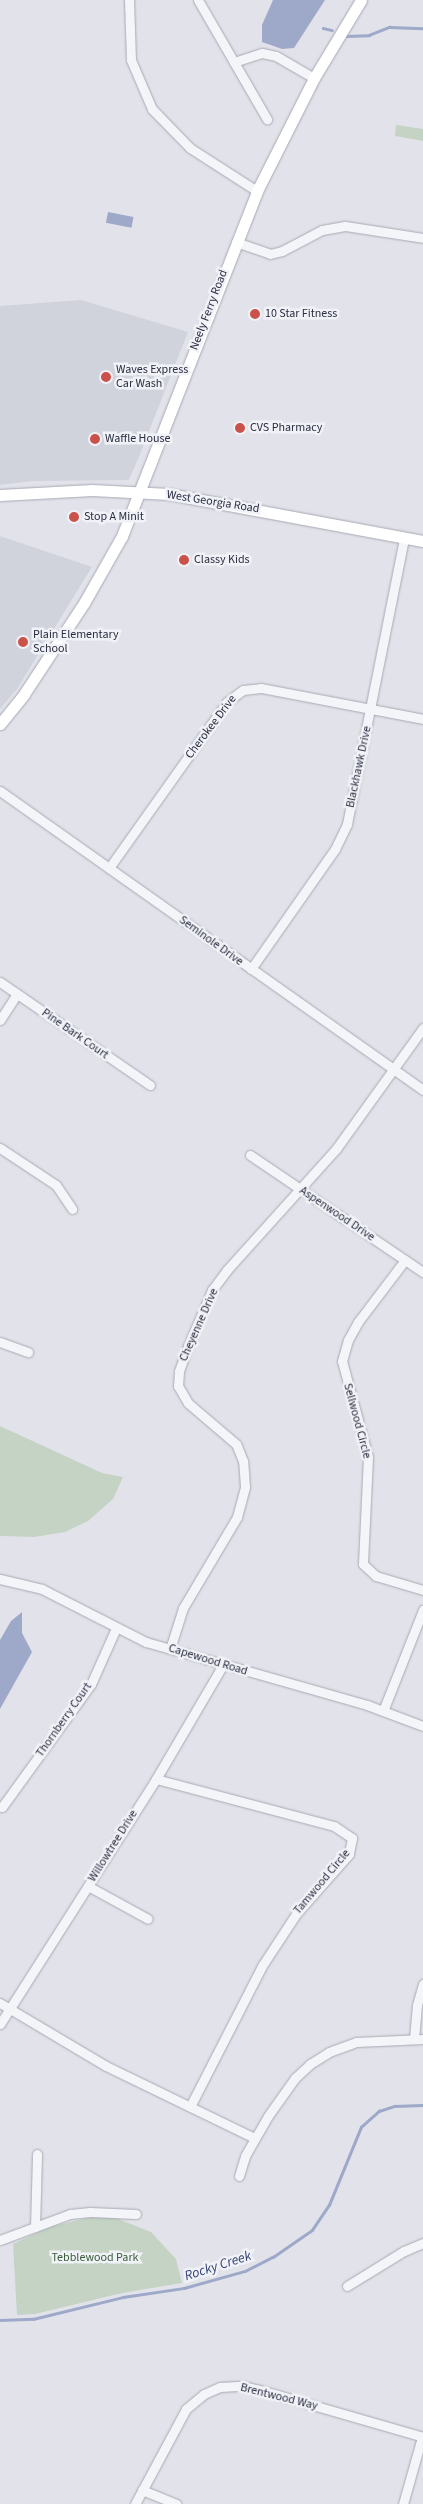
<!DOCTYPE html>
<html>
<head>
<meta charset="utf-8">
<style>
  body { margin:0 }
  #map { position:relative; width:423px; height:2504px; overflow:hidden; background:#e2e3ea; font-family:"Source Sans 3",sans-serif }
  div>[style] { position:absolute }
  .built>* { inset:0; background:#d0d2dc }
  .green>* { inset:0; background:#c4d3c3 }
  .water>* { inset:0; background:#9ea9c9; transform-origin:0 0 }
  .stream>* { height:2.5px; margin:-1.25px; padding:0 1.25px; transform-origin:1.25px; border-radius:1.25px; background:#9ea9c9 }
  .roads { filter:drop-shadow(0 0 1px #a7a9b4) drop-shadow(0 0 1px #a7a9b4) }
  .street>* { height:9px; margin:-4.5px; padding:0 4.5px; transform-origin:4.5px; border-radius:4.5px; background:#f4f5f8 }
  .secondary>* { height:11px; margin:-5.5px; padding:0 5.5px; transform-origin:5.5px; border-radius:5.5px; background:#fff }
  .dots>* { width:14px; height:14px; translate:-50% -50%; box-sizing:border-box; border:2px solid #f1f2f7; border-radius:50% }
  span { translate:-50% -50%; white-space:nowrap; text-align:center; line-height:1.15; -webkit-text-stroke:5px #f1f2f7; paint-order:stroke }
  .street-label { font-size:12px; color:#2a2e41 }
  .poi-label { font-size:12px; color:#2a2e41 }
  .left { translate:0 -50%; text-align:left }
  .park-label { font-size:12px; color:#385d39 }
  .water-label { font-size:14px; color:#354474; font-style:italic }
</style>
</head>
<body>
<div id="map">
  <div class="built">
    <div style="clip-path:polygon(81px 300px,188px 332px,140px 454px,129px 480px,33px 481px,0 485px,0 306px)"></div>
    <div style="clip-path:polygon(0 536px,92px 567px,17px 689px,0 709px)"></div>
  </div>
  <div class="green">
    <div style="clip-path:polygon(396px 125px,423px 129px,423px 141px,395px 136px)"></div>
    <div style="clip-path:polygon(0 1426px,102px 1473px,123px 1477px,113px 1499px,88px 1521px,65px 1532px,34px 1537px,0 1536px)"></div>
    <div style="clip-path:polygon(91px 2217px,113px 2217px,151px 2232px,176px 2259px,182px 2283px,122px 2293px,35px 2314px,17px 2315px,13px 2244px,50px 2227px)"></div>
  </div>
  <div class="water">
    <div style="clip-path:polygon(273px 0,325px 0,294px 48px,282px 49px,262px 42px,262px 25px)"></div>
    <div style="left:108px;top:212px;width:26px;height:11px;rotate:11deg"></div>
    <div style="clip-path:polygon(22px 1612px,22px 1633px,32px 1652px,0 1709px,0 1640px,11px 1621px)"></div>
  </div>
  <div class="stream">
    <div style="left:323px;top:28px;width:9px;rotate:13deg"></div>
    <div style="left:346px;top:36px;width:23px;rotate:-2deg"></div>
    <div style="left:369px;top:35px;width:22px;rotate:-22deg"></div>
    <div style="left:389px;top:27px;width:34px;rotate:2deg"></div>
    <div style="left:0;top:2320px;width:33px;rotate:-2deg"></div>
    <div style="left:33px;top:2319px;width:93px;rotate:-13.7deg"></div>
    <div style="left:123px;top:2297px;width:62px;rotate:-8.4deg"></div>
    <div style="left:184px;top:2288px;width:63px;rotate:-15.6deg"></div>
    <div style="left:245px;top:2271px;width:31px;rotate:-27deg"></div>
    <div style="left:273px;top:2257px;width:47px;rotate:-34.7deg"></div>
    <div style="left:312px;top:2230px;width:30px;rotate:-56deg"></div>
    <div style="left:329px;top:2205px;width:84px;rotate:-67.7deg"></div>
    <div style="left:361px;top:2127px;width:24px;rotate:-42deg"></div>
    <div style="left:379px;top:2111px;width:16px;rotate:-18deg"></div>
    <div style="left:394px;top:2106px;width:29px;rotate:-2deg"></div>
  </div>
  <div class="roads">
    <div class="street">
      <div style="left:129px;top:0;width:60px;rotate:88.1deg"></div>
      <div style="left:131px;top:60px;width:53px;rotate:66.8deg"></div>
      <div style="left:152px;top:109px;width:54px;rotate:45.7deg"></div>
      <div style="left:190px;top:148px;width:80px;rotate:32.7deg"></div>
      <div style="left:198px;top:0;width:138px;rotate:59.9deg"></div>
      <div style="left:234px;top:62px;width:29px;rotate:-18deg"></div>
      <div style="left:262px;top:53px;width:14px;rotate:12deg"></div>
      <div style="left:276px;top:56px;width:44px;rotate:30.1deg"></div>
      <div style="left:236px;top:242px;width:36px;rotate:19deg"></div>
      <div style="left:270px;top:254px;width:12px;rotate:-14deg"></div>
      <div style="left:282px;top:251px;width:45px;rotate:-27.7deg"></div>
      <div style="left:322px;top:230px;width:23px;rotate:-10deg"></div>
      <div style="left:345px;top:226px;width:79px;rotate:8.7deg"></div>
      <div style="left:0;top:791px;width:518px;rotate:35.25deg"></div>
      <div style="left:109px;top:868px;width:204px;rotate:-54.6deg"></div>
      <div style="left:227px;top:702px;width:20px;rotate:-37deg"></div>
      <div style="left:243px;top:690px;width:18px;rotate:-6deg"></div>
      <div style="left:261px;top:688px;width:165px;rotate:10.8deg"></div>
      <div style="left:251px;top:969px;width:146px;rotate:-55deg"></div>
      <div style="left:335px;top:849px;width:28px;rotate:-64deg"></div>
      <div style="left:347px;top:824px;width:291px;rotate:-78.7deg"></div>
      <div style="left:0;top:982px;width:182px;rotate:34.5deg"></div>
      <div style="left:0;top:1020px;width:31px;rotate:-57deg"></div>
      <div style="left:0;top:1148px;width:67px;rotate:33.5deg"></div>
      <div style="left:56px;top:1185px;width:29px;rotate:56deg"></div>
      <div style="left:250px;top:1155px;width:209px;rotate:34.1deg"></div>
      <div style="left:405px;top:1260px;width:78px;rotate:127.2deg"></div>
      <div style="left:358px;top:1322px;width:21px;rotate:119deg"></div>
      <div style="left:348px;top:1340px;width:22px;rotate:106deg"></div>
      <div style="left:342px;top:1361px;width:99px;rotate:74.8deg"></div>
      <div style="left:368px;top:1457px;width:107px;rotate:92.7deg"></div>
      <div style="left:363px;top:1564px;width:18px;rotate:43deg"></div>
      <div style="left:376px;top:1576px;width:49px;rotate:16.6deg"></div>
      <div style="left:0;top:1342px;width:30px;rotate:20deg"></div>
      <div style="left:0;top:1579px;width:43px;rotate:13.4deg"></div>
      <div style="left:42px;top:1589px;width:117px;rotate:27deg"></div>
      <div style="left:146px;top:1642px;width:230px;rotate:15.9deg"></div>
      <div style="left:367px;top:1705px;width:60px;rotate:20.6deg"></div>
      <div style="left:170px;top:1649px;width:43px;rotate:-72.4deg"></div>
      <div style="left:183px;top:1608px;width:106px;rotate:-59.3deg"></div>
      <div style="left:237px;top:1517px;width:31px;rotate:-75deg"></div>
      <div style="left:245px;top:1487px;width:26px;rotate:-94deg"></div>
      <div style="left:243px;top:1461px;width:18px;rotate:-112deg"></div>
      <div style="left:236px;top:1444px;width:63px;rotate:-139.5deg"></div>
      <div style="left:188px;top:1403px;width:20px;rotate:-120deg"></div>
      <div style="left:178px;top:1386px;width:15px;rotate:-86deg"></div>
      <div style="left:179px;top:1371px;width:27px;rotate:-70deg"></div>
      <div style="left:188px;top:1346px;width:61px;rotate:-66.8deg"></div>
      <div style="left:212px;top:1290px;width:25px;rotate:-53deg"></div>
      <div style="left:227px;top:1270px;width:163px;rotate:-48deg"></div>
      <div style="left:336px;top:1149px;width:149px;rotate:-54.3deg"></div>
      <div style="left:383px;top:1711px;width:109px;rotate:-68.4deg"></div>
      <div style="left:156px;top:1779px;width:184px;rotate:14.8deg"></div>
      <div style="left:334px;top:1826px;width:22px;rotate:34deg"></div>
      <div style="left:352px;top:1838px;width:16px;rotate:101deg"></div>
      <div style="left:349px;top:1854px;width:80px;rotate:131.5deg"></div>
      <div style="left:296px;top:1914px;width:62px;rotate:123.2deg"></div>
      <div style="left:262px;top:1966px;width:158px;rotate:117.1deg"></div>
      <div style="left:2px;top:1807px;width:152px;rotate:-54.1deg"></div>
      <div style="left:91px;top:1684px;width:61px;rotate:-65.9deg"></div>
      <div style="left:88px;top:1886px;width:68px;rotate:28.8deg"></div>
      <div style="left:0;top:2003px;width:123px;rotate:30.7deg"></div>
      <div style="left:106px;top:2066px;width:165px;rotate:25.9deg"></div>
      <div style="left:0;top:2024px;width:290px;rotate:-57.5deg"></div>
      <div style="left:156px;top:1779px;width:132px;rotate:-59.6deg"></div>
      <div style="left:414px;top:2039px;width:34px;rotate:-85deg"></div>
      <div style="left:417px;top:2005px;width:22px;rotate:-74deg"></div>
      <div style="left:239px;top:2176px;width:21px;rotate:-73deg"></div>
      <div style="left:245px;top:2156px;width:46px;rotate:-60.1deg"></div>
      <div style="left:268px;top:2116px;width:47px;rotate:-54.6deg"></div>
      <div style="left:295px;top:2078px;width:21px;rotate:-43deg"></div>
      <div style="left:310px;top:2064px;width:22px;rotate:-32deg"></div>
      <div style="left:329px;top:2052px;width:29px;rotate:-20deg"></div>
      <div style="left:356px;top:2042px;width:67px;rotate:-2.6deg"></div>
      <div style="left:35px;top:2227px;width:73px;rotate:-88.4deg"></div>
      <div style="left:0;top:2240px;width:75px;rotate:-20.4deg"></div>
      <div style="left:70px;top:2214px;width:20px;rotate:-6deg"></div>
      <div style="left:90px;top:2212px;width:46px;rotate:2.5deg"></div>
      <div style="left:347px;top:2286px;width:67px;rotate:-31.6deg"></div>
      <div style="left:404px;top:2251px;width:21px;rotate:-23deg"></div>
      <div style="left:142px;top:2490px;width:37px;rotate:22deg"></div>
      <div style="left:135px;top:2504px;width:108px;rotate:-61.8deg"></div>
      <div style="left:186px;top:2409px;width:23px;rotate:-40deg"></div>
      <div style="left:204px;top:2394px;width:17px;rotate:-24deg"></div>
      <div style="left:220px;top:2387px;width:22px;rotate:-3deg"></div>
      <div style="left:242px;top:2386px;width:23px;rotate:13deg"></div>
      <div style="left:264px;top:2391px;width:166px;rotate:16.1deg"></div>
      <div style="left:403px;top:2504px;width:70px;rotate:-74.2deg"></div>
    </div>
    <div class="secondary">
      <div style="left:0;top:495px;width:92px;rotate:-3.1deg"></div>
      <div style="left:92px;top:490px;width:77px;rotate:3deg"></div>
      <div style="left:169px;top:494px;width:258px;rotate:10.5deg"></div>
      <div style="left:0;top:724px;width:38px;rotate:-51deg"></div>
      <div style="left:24px;top:694px;width:109px;rotate:-56.6deg"></div>
      <div style="left:84px;top:603px;width:77px;rotate:-60.4deg"></div>
      <div style="left:122px;top:536px;width:370px;rotate:-68.6deg"></div>
      <div style="left:257px;top:191px;width:127px;rotate:-63.2deg"></div>
      <div style="left:314px;top:78px;width:91px;rotate:-58.9deg"></div>
    </div>
  </div>
  <div class="dots">
    <div style="left:255px;top:314px;background:#cb524a"></div>
    <div style="left:106px;top:377px;background:#cb524a"></div>
    <div style="left:240px;top:428px;background:#cb524a"></div>
    <div style="left:95px;top:439px;background:#cb524a"></div>
    <div style="left:74px;top:517px;background:#cb524a"></div>
    <div style="left:184px;top:560px;background:#cb524a"></div>
    <div style="left:23px;top:642px;background:#cb524a"></div>
  </div>
  <div class="street-label">
    <span style="left:209px;top:310px;rotate:-69deg">Neely Ferry Road</span>
    <span style="left:213px;top:502px;rotate:9deg">West Georgia Road</span>
    <span style="left:211px;top:727px;rotate:-53deg">Cherokee Drive</span>
    <span style="left:359px;top:767px;rotate:-78deg">Blackhawk Drive</span>
    <span style="left:211px;top:941px;rotate:36deg">Seminole Drive</span>
    <span style="left:75px;top:1034px;rotate:35deg">Pine Bark Court</span>
    <span style="left:337px;top:1214px;rotate:34deg">Aspenwood Drive</span>
    <span style="left:199px;top:1325px;rotate:-66deg">Cheyenne Drive</span>
    <span style="left:357px;top:1421px;rotate:75deg">Sellwood Circle</span>
    <span style="left:208px;top:1660px;rotate:17deg">Capewood Road</span>
    <span style="left:64px;top:1720px;rotate:-55deg">Thornberry Court</span>
    <span style="left:113px;top:1846px;rotate:-58deg">Willowtree Drive</span>
    <span style="left:322px;top:1882px;rotate:-50deg">Tamwood Circle</span>
    <span style="left:279px;top:2397px;rotate:14deg">Brentwood Way</span>
  </div>
  <div class="poi-label">
    <span class="left" style="left:265px;top:314px">10 Star Fitness</span>
    <span class="left" style="left:116px;top:377px">Waves Express<br>Car Wash</span>
    <span class="left" style="left:250px;top:428px">CVS Pharmacy</span>
    <span class="left" style="left:105px;top:439px">Waffle House</span>
    <span class="left" style="left:84px;top:517px">Stop A Minit</span>
    <span class="left" style="left:194px;top:560px">Classy Kids</span>
    <span class="left" style="left:33px;top:642px">Plain Elementary<br>School</span>
  </div>
  <div class="park-label">
    <span style="left:95px;top:2258px">Tebblewood Park</span>
  </div>
  <div class="water-label">
    <span style="left:218px;top:2266px;rotate:-18deg">Rocky Creek</span>
  </div>
</div>
</body>
</html>
